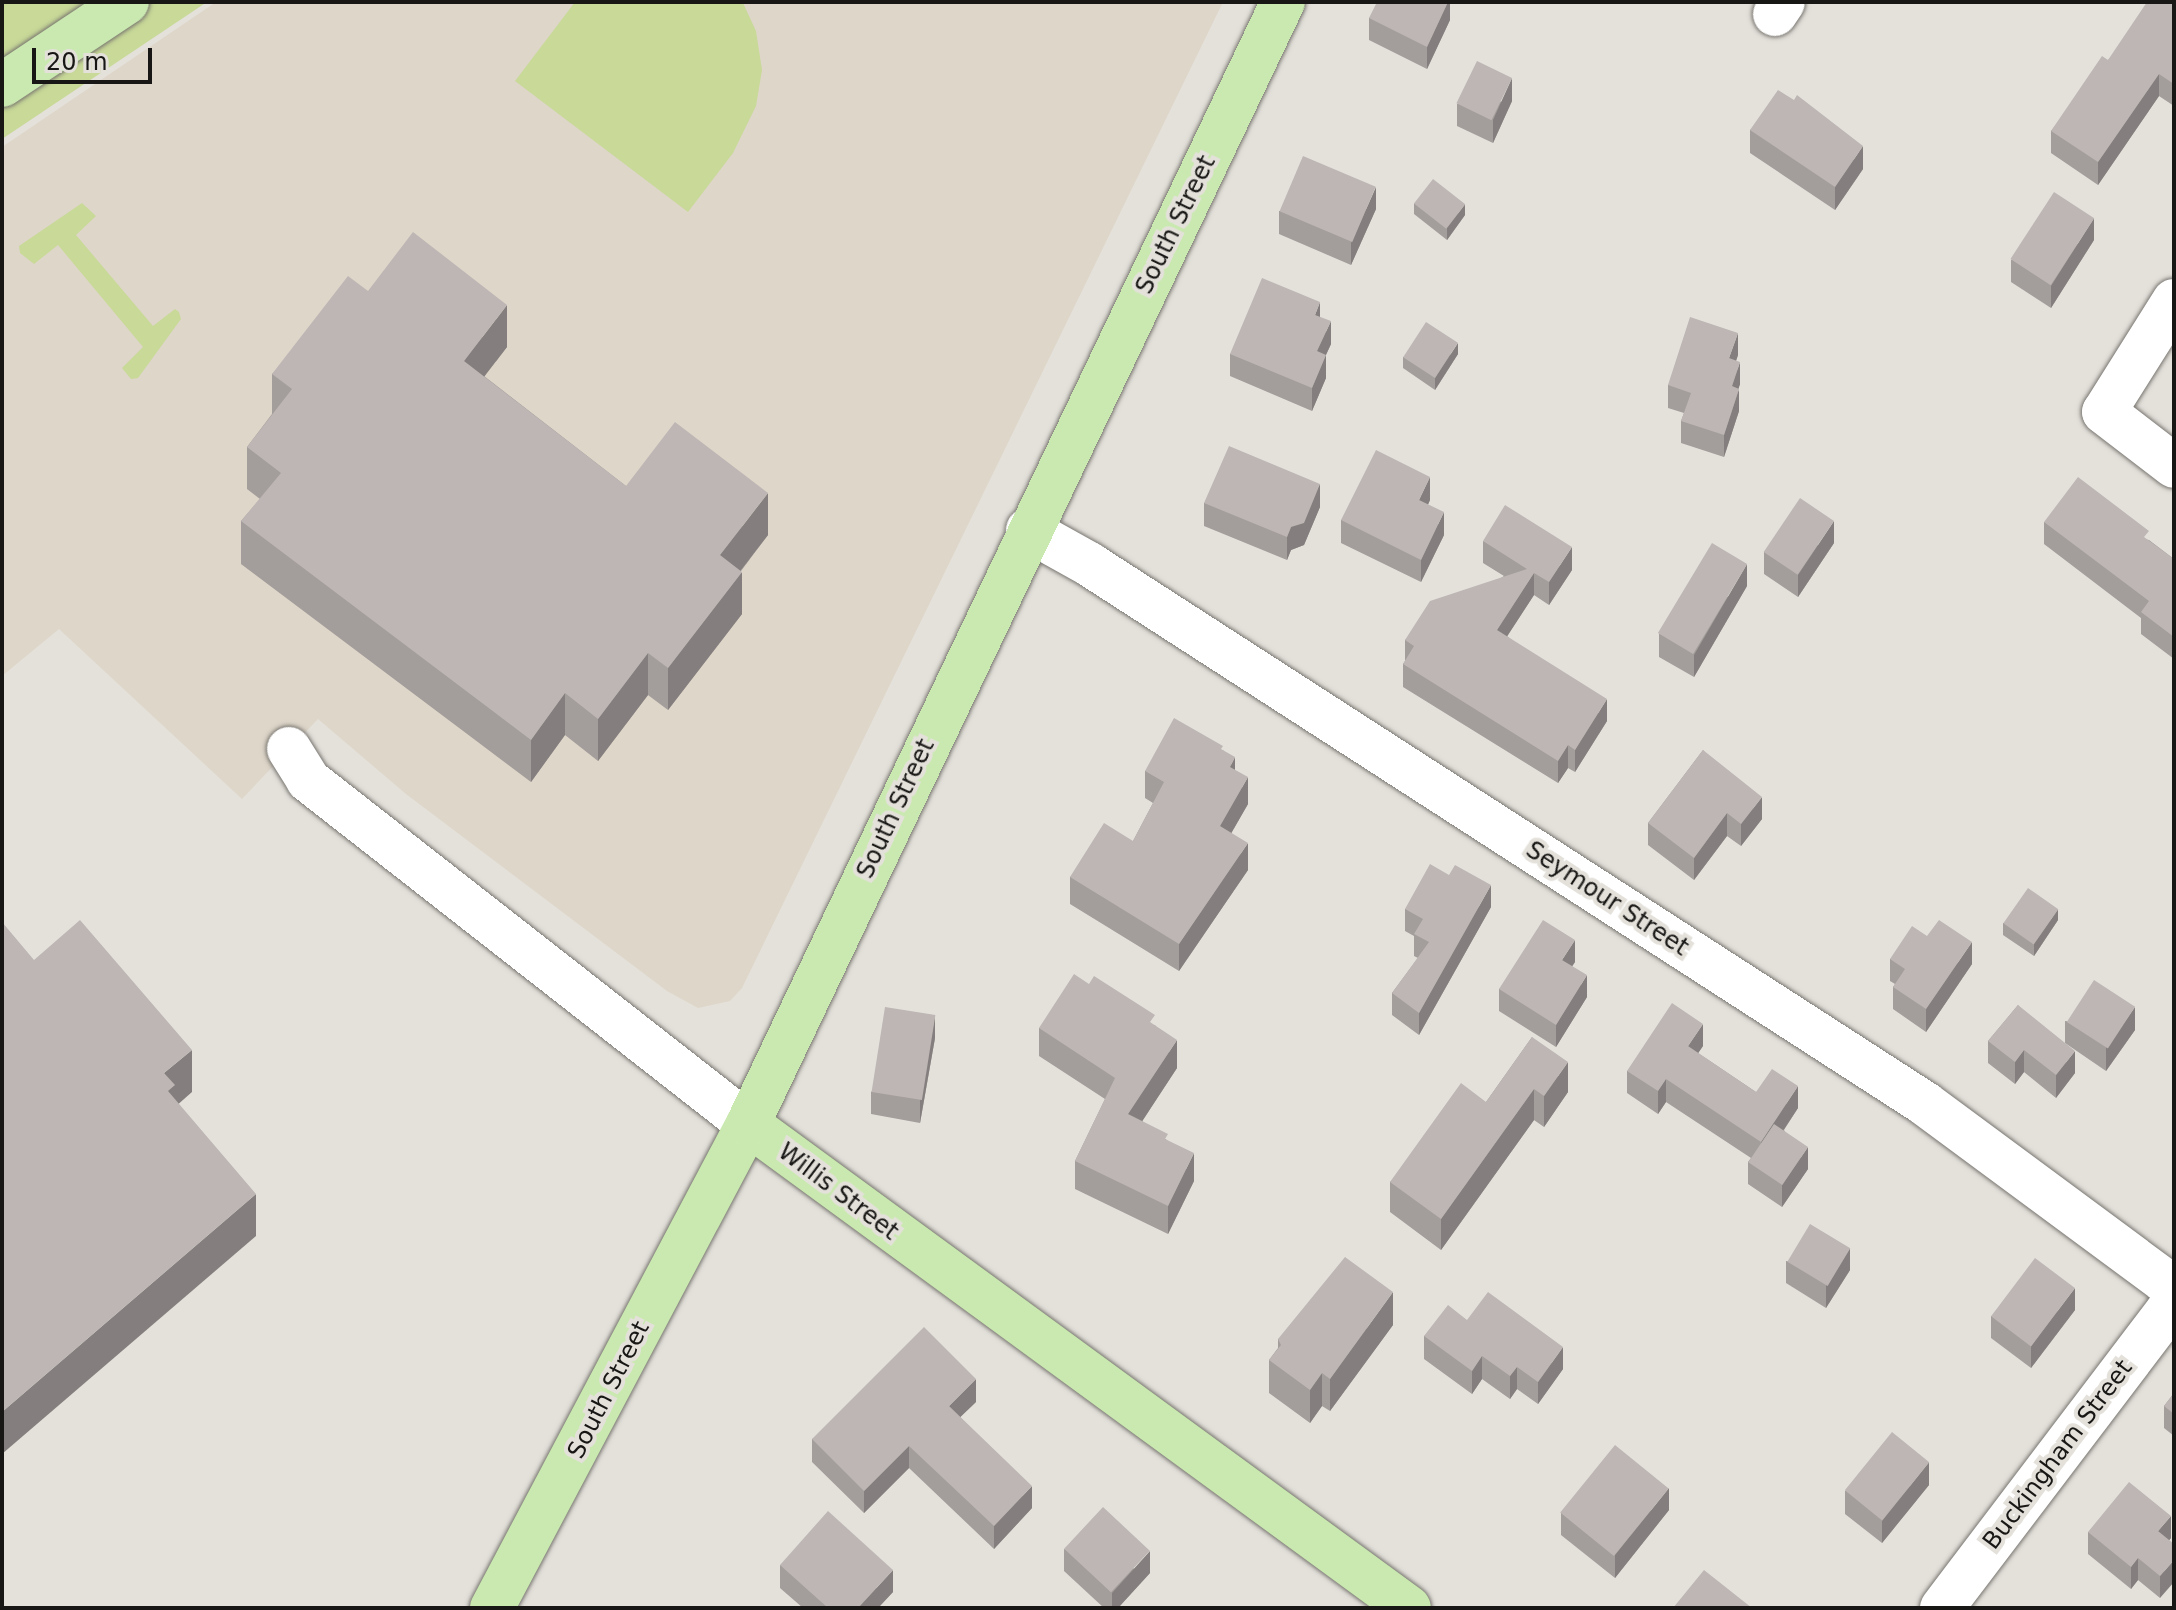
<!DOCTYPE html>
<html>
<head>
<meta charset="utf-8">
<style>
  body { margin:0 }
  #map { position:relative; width:2176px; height:1610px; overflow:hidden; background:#e4e1db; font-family:"DejaVu Sans",sans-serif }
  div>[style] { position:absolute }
  .built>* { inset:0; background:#ded6c9 }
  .green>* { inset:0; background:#c8d998 }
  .roads { filter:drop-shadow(0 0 2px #787570) drop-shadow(0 0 2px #787570) }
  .minor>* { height:44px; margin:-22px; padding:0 22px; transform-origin:22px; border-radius:22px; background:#fff }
  .major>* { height:44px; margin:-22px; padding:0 22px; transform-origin:22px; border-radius:22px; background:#cae9b0 }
  .wall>* { inset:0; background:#a39d9b }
  .shaded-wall>* { inset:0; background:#847f7e }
  .building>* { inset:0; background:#bdb6b4; transform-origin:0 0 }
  span { translate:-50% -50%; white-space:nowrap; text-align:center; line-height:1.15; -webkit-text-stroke:8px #e4e1db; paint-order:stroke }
  .street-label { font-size:24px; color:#181715 }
  .frame { position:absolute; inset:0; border:4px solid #181715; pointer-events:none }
  .scale { position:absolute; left:32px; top:48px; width:120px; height:36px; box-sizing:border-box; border:4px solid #181715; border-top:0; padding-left:10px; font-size:24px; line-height:28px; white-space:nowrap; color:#181715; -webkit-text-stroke:6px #e4e1db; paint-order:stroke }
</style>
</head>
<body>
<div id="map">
  <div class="built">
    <div style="clip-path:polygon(216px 2px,1223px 2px,742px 988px,730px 1001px,698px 1008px,667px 991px,406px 794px,318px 719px,242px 799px,59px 629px,2px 676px,2px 147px)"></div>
  </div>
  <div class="green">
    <div style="clip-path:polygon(2px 2px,207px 2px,2px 139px)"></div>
    <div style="clip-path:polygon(575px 2px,743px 3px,756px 31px,762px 70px,756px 106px,733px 153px,688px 212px,515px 81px)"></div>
    <div style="clip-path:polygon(82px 203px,96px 216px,76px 235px,153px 326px,175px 309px,179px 312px,181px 319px,138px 378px,131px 379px,122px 368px,143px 347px,58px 245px,34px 264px,20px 253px,19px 246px)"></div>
  </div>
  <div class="roads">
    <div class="minor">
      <div style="left:1775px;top:14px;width:14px;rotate:-56deg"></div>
      <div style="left:2174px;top:301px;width:131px;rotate:122.2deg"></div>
      <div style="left:2104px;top:412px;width:88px;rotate:37.6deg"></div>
      <div style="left:1028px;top:530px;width:70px;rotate:29.1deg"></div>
      <div style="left:1089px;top:564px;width:994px;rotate:32.84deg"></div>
      <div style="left:1924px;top:1103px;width:311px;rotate:36.5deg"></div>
      <div style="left:289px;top:749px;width:36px;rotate:58deg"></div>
      <div style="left:308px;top:780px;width:559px;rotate:38.02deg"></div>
      <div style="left:1942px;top:1608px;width:384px;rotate:-52.8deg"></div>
    </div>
    <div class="major">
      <div style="left:2px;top:85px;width:150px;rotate:-33.6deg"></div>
      <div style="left:748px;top:1124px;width:819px;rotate:36.21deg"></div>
      <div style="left:492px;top:1608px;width:548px;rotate:-62.12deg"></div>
      <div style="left:748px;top:1124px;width:1243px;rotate:-64.51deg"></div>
    </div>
  </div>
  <div class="wall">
    <div style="clip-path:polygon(1450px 2px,1450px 20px,1427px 69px,1369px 40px,1369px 18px)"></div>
    <div style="clip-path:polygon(2174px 2px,2174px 106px,2159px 96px,2098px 185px,2051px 153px,2051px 131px,2108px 60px)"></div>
    <div style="clip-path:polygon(1794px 100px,1863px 169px,1835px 210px,1750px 153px,1750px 130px)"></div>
    <div style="clip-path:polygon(1512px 101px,1493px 143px,1457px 126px,1457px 104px)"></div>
    <div style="clip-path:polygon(1414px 203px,1465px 215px,1447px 240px,1414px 214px)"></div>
    <div style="clip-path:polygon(1376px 209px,1351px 265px,1279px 234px,1279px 211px)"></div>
    <div style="clip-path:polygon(2094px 240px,2051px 308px,2011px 282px,2011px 260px)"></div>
    <div style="clip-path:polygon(368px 291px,507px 347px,484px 376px,626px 486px,768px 535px,741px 571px,742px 614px,668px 710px,648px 695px,598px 761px,565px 735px,531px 782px,241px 564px,241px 521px,260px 499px,247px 489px,247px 447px,272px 414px,272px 374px)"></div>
    <div style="clip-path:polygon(1320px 317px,1331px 344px,1326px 355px,1326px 378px,1312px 411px,1230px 376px,1230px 354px)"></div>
    <div style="clip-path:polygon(1458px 354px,1435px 390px,1403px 368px,1403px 357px)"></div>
    <div style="clip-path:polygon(1738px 355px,1736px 361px,1740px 384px,1738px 389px,1739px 411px,1724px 457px,1681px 443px,1681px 421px,1684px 413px,1668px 408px,1668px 385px)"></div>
    <div style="clip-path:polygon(1430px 500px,1428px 505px,1444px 535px,1421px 582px,1341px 543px,1341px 520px)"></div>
    <div style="clip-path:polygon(1204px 503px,1320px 507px,1304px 545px,1291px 550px,1287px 560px,1204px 526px)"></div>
    <div style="clip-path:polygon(2044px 522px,2149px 540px,2174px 559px,2174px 659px,2141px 634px,2141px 618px,2044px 544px)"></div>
    <div style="clip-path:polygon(1483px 541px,1572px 570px,1549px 605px,1534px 595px,1507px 636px,1607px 721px,1575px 772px,1568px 768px,1558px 783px,1403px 687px,1403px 664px,1405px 661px,1405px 640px,1504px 576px,1483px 563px)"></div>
    <div style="clip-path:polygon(1834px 543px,1798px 597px,1764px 574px,1764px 552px)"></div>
    <div style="clip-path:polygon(1747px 586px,1694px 677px,1659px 657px,1659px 634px)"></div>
    <div style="clip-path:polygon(1223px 750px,1235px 770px,1248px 804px,1231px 833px,1248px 870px,1179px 971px,1070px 904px,1070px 877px,1133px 841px,1153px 803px,1145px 798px,1145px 771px)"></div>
    <div style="clip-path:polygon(1703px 750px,1762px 819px,1741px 846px,1727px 836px,1694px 880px,1648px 845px,1648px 823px)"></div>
    <div style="clip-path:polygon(1491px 907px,1419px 1035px,1392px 1015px,1392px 993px,1418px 958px,1414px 956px,1414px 936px,1405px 931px,1405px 909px)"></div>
    <div style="clip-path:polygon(2058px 920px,2034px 956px,2003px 935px,2003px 923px)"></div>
    <div style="clip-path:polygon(1890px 959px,1972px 964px,1926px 1032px,1893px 1009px,1893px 987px,1895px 984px,1890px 981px)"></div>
    <div style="clip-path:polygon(1575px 962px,1572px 966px,1587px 997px,1556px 1047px,1499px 1011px,1499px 989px)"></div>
    <div style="clip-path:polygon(2018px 1005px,2075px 1073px,2056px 1098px,2024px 1072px,2015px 1084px,1988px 1063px,1988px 1041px)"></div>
    <div style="clip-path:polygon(2065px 1021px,2135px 1030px,2106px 1071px,2065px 1043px)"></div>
    <div style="clip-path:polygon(1155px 1025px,1177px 1068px,1142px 1121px,1168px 1141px,1194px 1181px,1168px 1234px,1075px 1189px,1075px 1161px,1105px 1099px,1039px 1056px,1039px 1028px)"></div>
    <div style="clip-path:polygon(1532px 1037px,1568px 1092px,1544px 1127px,1534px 1120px,1441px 1250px,1390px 1212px,1390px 1182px,1486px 1102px)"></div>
    <div style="clip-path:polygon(935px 1038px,920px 1123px,871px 1114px,871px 1092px)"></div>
    <div style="clip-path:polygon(1703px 1046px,1698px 1053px,1756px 1092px,1798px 1108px,1784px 1130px,1808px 1169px,1782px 1207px,1748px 1184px,1748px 1162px,1751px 1158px,1666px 1102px,1658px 1114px,1627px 1093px,1627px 1071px)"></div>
    <div style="clip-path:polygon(1786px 1261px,1850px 1270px,1826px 1308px,1786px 1283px)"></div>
    <div style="clip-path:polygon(2075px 1310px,2031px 1368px,1991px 1338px,1991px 1316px)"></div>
    <div style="clip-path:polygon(1467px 1320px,1563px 1369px,1538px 1404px,1517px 1389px,1510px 1399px,1482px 1379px,1472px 1394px,1424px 1359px,1424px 1336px)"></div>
    <div style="clip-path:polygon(1393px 1325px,1330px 1411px,1322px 1406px,1310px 1423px,1269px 1393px,1269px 1360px,1278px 1348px,1278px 1339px)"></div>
    <div style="clip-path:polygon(2174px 1393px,2174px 1436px,2164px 1428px,2164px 1406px)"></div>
    <div style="clip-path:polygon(976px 1402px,960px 1417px,1032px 1508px,994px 1549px,909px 1468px,864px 1513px,812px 1462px,812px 1439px)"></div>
    <div style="clip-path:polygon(1929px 1485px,1882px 1543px,1845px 1514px,1845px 1491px)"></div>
    <div style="clip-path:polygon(1669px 1510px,1615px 1578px,1561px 1535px,1561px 1513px)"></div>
    <div style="clip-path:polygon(2088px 1532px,2171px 1538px,2169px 1540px,2160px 1598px,2138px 1580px,2131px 1589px,2088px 1554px)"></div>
    <div style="clip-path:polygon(1064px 1549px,1150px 1573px,1118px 1608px,1104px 1608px,1064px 1571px)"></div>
    <div style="clip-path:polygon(780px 1565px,893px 1592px,878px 1608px,803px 1608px,780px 1588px)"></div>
  </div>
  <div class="shaded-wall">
    <div style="clip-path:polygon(1448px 2px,1450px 2px,1450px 20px,1427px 69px,1427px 47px)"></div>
    <div style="clip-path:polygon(2159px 74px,2159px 96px,2098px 185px,2098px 162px)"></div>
    <div style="clip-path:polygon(1512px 78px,1512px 101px,1493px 143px,1493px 120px)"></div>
    <div style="clip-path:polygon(1863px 146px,1863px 169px,1835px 210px,1835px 187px)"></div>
    <div style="clip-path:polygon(1376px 187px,1376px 209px,1351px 265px,1351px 243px)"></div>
    <div style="clip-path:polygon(1465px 204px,1465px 215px,1447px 240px,1447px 228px)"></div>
    <div style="clip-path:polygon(2094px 218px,2094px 240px,2051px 308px,2051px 286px)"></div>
    <div style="clip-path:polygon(1320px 302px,1320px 325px,1315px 315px)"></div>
    <div style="clip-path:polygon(507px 305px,507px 347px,464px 403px,464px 361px)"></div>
    <div style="clip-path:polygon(1331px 321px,1331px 344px,1317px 374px,1317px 351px)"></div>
    <div style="clip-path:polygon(1738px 333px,1738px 355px,1729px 381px,1729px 358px)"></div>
    <div style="clip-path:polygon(1458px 343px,1458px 354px,1435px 390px,1435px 378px)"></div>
    <div style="clip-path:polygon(1326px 355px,1326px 378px,1312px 411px,1312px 388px)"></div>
    <div style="clip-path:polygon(1740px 362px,1740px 384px,1732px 409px,1732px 386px)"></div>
    <div style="clip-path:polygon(1739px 389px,1739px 411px,1724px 457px,1724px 435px)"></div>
    <div style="clip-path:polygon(1430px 477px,1430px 500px,1419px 523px,1419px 500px)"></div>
    <div style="clip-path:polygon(1320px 484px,1320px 507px,1304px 545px,1291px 550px,1287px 560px,1287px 537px,1291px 527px)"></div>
    <div style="clip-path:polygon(768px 493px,768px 535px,720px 597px,720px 555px)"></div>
    <div style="clip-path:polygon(1444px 512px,1444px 535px,1421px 582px,1421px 560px)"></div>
    <div style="clip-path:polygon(1834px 521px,1834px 543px,1798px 597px,1798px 575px)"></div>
    <div style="clip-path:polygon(1572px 547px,1572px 570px,1549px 605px,1549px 582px)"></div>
    <div style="clip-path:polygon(1747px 564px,1747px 586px,1694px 677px,1694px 655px)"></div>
    <div style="clip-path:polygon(742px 572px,742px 614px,668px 710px,668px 668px)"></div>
    <div style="clip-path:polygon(1534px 573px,1534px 595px,1497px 652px,1497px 630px)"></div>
    <div style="clip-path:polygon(648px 653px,648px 695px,598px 761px,598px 719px)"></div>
    <div style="clip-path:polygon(565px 693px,565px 735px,531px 782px,531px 740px)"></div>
    <div style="clip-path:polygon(1607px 699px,1607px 721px,1575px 772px,1575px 750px)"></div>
    <div style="clip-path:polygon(1568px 745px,1568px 768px,1558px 783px,1558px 761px)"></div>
    <div style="clip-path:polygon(1235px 757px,1235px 784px,1230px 767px)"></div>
    <div style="clip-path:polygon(1248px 777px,1248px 804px,1220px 853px,1220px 826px)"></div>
    <div style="clip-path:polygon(1762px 797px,1762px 819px,1741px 846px,1741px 824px)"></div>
    <div style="clip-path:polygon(1727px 813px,1727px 836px,1694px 880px,1694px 858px)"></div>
    <div style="clip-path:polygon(1248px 843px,1248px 870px,1179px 971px,1179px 944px)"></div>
    <div style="clip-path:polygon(1491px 885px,1491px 907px,1419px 1035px,1419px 1013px)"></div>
    <div style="clip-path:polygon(2058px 909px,2058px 920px,2034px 956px,2034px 944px)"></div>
    <div style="clip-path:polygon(1575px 940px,1575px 962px,1562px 982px,1562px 960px)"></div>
    <div style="clip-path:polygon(1972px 942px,1972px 964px,1926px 1032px,1926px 1009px)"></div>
    <div style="clip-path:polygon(1587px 975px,1587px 997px,1556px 1047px,1556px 1025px)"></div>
    <div style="clip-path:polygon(2135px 1007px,2135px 1030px,2106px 1071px,2106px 1048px)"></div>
    <div style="clip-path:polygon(935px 1015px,935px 1038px,920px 1123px,920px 1101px)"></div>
    <div style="clip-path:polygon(1703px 1024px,1703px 1046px,1688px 1068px,1688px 1046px)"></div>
    <div style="clip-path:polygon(1177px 1040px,1177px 1068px,1128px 1143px,1128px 1114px)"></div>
    <div style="clip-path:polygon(192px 1050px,192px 1092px,175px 1107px,175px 1127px,164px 1073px)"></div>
    <div style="clip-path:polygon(2024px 1050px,2024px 1072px,2015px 1084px,2015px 1062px)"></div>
    <div style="clip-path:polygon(2075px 1051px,2075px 1073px,2056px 1098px,2056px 1075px)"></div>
    <div style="clip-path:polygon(1568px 1062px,1568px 1092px,1544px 1127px,1544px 1096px)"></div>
    <div style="clip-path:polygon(1666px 1079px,1666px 1102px,1658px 1114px,1658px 1091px)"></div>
    <div style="clip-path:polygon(1798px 1086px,1798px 1108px,1761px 1164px,1761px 1142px)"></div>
    <div style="clip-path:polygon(1534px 1089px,1534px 1120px,1441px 1250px,1441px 1219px)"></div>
    <div style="clip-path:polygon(1808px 1147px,1808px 1169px,1782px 1207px,1782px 1185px)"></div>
    <div style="clip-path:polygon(1194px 1153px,1194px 1181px,1168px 1234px,1168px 1206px)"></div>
    <div style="clip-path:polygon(256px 1194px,256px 1236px,2px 1454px,2px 1412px)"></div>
    <div style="clip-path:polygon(1850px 1248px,1850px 1270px,1826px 1308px,1826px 1286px)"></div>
    <div style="clip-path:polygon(2075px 1288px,2075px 1310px,2031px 1368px,2031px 1346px)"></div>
    <div style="clip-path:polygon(1393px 1292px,1393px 1325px,1330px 1411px,1330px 1379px)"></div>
    <div style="clip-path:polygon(1563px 1347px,1563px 1369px,1538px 1404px,1538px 1382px)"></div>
    <div style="clip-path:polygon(1482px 1356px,1482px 1379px,1472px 1394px,1472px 1371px)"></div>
    <div style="clip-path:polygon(1517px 1367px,1517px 1389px,1510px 1399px,1510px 1376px)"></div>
    <div style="clip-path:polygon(1322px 1373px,1322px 1406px,1310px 1423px,1310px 1390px)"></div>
    <div style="clip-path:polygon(976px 1379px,976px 1402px,949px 1428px,949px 1406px)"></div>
    <div style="clip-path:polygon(909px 1446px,909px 1468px,864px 1513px,864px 1491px)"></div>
    <div style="clip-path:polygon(1929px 1462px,1929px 1485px,1882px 1543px,1882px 1521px)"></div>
    <div style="clip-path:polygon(1032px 1486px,1032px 1508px,994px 1549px,994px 1526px)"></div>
    <div style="clip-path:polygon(1669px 1488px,1669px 1510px,1615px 1578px,1615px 1555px)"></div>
    <div style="clip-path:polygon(2171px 1516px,2171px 1538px,2158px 1554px,2158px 1531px)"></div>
    <div style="clip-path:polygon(1150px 1551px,1150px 1573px,1118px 1608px,1112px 1608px,1112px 1593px)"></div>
    <div style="clip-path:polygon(2138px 1558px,2138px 1580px,2131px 1589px,2131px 1567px)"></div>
    <div style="clip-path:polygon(2174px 1560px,2174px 1582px,2160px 1598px,2160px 1576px)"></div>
    <div style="clip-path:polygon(893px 1570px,893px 1592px,878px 1608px,858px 1608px)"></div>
  </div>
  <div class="building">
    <div style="clip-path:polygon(1377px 2px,1448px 2px,1427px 47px,1369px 18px)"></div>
    <div style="clip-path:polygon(2147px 2px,2174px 2px,2174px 84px,2159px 74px,2098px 162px,2051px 131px,2102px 56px,2108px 60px)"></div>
    <div style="left:1477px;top:61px;width:39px;height:47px;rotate:26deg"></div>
    <div style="clip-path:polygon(1778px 90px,1794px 100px,1797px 95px,1863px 146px,1835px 187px,1750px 130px)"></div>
    <div style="left:1303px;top:156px;width:79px;height:60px;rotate:23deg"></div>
    <div style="left:1433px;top:179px;width:41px;height:31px;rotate:38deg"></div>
    <div style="left:2054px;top:192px;width:48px;height:80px;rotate:33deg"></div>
    <div style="clip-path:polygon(413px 232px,507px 305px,464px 361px,626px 486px,675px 422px,768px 493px,720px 555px,742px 572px,668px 668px,648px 653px,598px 719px,565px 693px,531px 740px,241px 521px,281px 473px,247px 447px,292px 389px,272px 374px,348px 276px,368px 291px)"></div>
    <div style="clip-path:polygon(1262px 278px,1320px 302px,1315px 315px,1331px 321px,1317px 351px,1326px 355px,1312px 388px,1230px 354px)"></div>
    <div style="clip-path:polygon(1690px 317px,1738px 333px,1729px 358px,1740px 362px,1732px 386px,1739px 389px,1724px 435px,1681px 421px,1691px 393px,1668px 385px)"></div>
    <div style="left:1426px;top:322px;width:38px;height:42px;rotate:33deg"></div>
    <div style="clip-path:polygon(1229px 446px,1320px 484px,1304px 523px,1291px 527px,1287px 537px,1204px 503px)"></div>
    <div style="clip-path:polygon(1376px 450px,1430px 477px,1419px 500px,1444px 512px,1421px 560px,1341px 520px)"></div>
    <div style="clip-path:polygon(2078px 477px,2149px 531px,2144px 537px,2174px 559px,2174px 637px,2141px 612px,2149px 601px,2044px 522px)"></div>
    <div style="left:1800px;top:498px;width:41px;height:65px;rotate:34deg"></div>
    <div style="clip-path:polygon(1505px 505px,1572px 547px,1549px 582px,1534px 573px,1497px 630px,1607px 699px,1575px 750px,1568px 745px,1558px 761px,1403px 664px,1414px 646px,1405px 640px,1430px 601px,1527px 569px,1483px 541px)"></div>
    <div style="left:1712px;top:543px;width:41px;height:105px;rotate:31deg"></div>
    <div style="clip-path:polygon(1174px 718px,1223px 746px,1221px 749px,1235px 757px,1230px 767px,1248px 777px,1220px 826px,1248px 843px,1179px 944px,1070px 877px,1104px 823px,1133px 841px,1164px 782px,1145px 771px)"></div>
    <div style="clip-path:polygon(1703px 750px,1762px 797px,1741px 824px,1727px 813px,1694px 858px,1648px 823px)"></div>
    <div style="clip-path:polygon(1430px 864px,1449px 875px,1455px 865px,1491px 885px,1419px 1013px,1392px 993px,1429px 942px,1414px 934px,1423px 919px,1405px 909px)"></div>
    <div style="left:2028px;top:888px;width:37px;height:43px;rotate:35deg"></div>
    <div style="clip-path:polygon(80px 920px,192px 1050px,164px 1073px,175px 1085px,168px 1091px,256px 1194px,2px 1412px,2px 922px,34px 960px)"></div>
    <div style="clip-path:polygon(1543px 920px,1575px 940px,1562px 960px,1587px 975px,1556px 1025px,1499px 989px)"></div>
    <div style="clip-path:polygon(1939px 920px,1972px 942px,1926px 1009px,1893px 987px,1905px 969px,1890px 959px,1912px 926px,1927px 936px)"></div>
    <div style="clip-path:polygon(1074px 974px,1089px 984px,1094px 976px,1155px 1015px,1150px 1022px,1177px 1040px,1128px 1114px,1168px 1134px,1165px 1139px,1194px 1153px,1168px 1206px,1075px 1161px,1115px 1078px,1039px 1028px)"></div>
    <div style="left:2094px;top:980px;width:49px;height:50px;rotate:33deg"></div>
    <div style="clip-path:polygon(1672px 1003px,1703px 1024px,1688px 1046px,1756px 1092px,1772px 1069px,1798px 1086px,1761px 1142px,1666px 1079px,1658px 1091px,1627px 1071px)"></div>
    <div style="clip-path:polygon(2018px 1005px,2075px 1051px,2056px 1075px,2024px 1050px,2015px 1062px,1988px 1041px)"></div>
    <div style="left:885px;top:1007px;width:51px;height:86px;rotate:9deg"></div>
    <div style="clip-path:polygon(1532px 1037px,1568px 1062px,1544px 1096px,1534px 1089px,1441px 1219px,1390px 1182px,1461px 1083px,1486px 1102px)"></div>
    <div style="left:1774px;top:1124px;width:41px;height:46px;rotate:34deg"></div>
    <div style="left:1810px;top:1224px;width:47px;height:44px;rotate:31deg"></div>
    <div style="clip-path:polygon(1345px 1257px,1393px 1292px,1330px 1379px,1322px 1373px,1310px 1390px,1269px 1360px,1281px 1345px,1278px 1339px)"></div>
    <div style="left:2035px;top:1258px;width:50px;height:73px;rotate:37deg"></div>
    <div style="clip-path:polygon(1488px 1292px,1563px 1347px,1538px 1382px,1517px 1367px,1510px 1376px,1482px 1356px,1472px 1371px,1424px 1336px,1448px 1305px,1467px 1320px)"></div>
    <div style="clip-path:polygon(924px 1327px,976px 1379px,949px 1406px,1032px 1486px,994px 1526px,909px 1446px,864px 1491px,812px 1439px)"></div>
    <div style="clip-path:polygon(2174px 1393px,2174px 1414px,2164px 1406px)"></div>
    <div style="left:1892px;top:1432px;width:48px;height:75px;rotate:39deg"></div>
    <div style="left:1615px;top:1445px;width:69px;height:87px;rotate:39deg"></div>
    <div style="clip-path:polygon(2129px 1482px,2171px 1516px,2158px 1531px,2174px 1544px,2174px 1560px,2160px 1576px,2138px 1558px,2131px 1567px,2088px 1532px)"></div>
    <div style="left:1103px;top:1507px;width:64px;height:57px;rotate:43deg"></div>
    <div style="clip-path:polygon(828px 1511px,893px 1570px,858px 1608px,828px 1608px,780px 1565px)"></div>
    <div style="clip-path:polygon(1704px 1570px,1752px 1608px,1673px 1608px)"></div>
  </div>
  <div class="street-label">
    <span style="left:1176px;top:225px;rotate:-64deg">South Street</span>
    <span style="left:896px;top:809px;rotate:-65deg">South Street</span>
    <span style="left:1607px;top:899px;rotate:33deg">Seymour Street</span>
    <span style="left:838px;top:1192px;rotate:37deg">Willis Street</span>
    <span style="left:609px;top:1390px;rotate:-63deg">South Street</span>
    <span style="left:2058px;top:1455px;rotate:-53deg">Buckingham Street</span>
  </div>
  <div class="frame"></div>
  <div class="scale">20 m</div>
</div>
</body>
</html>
